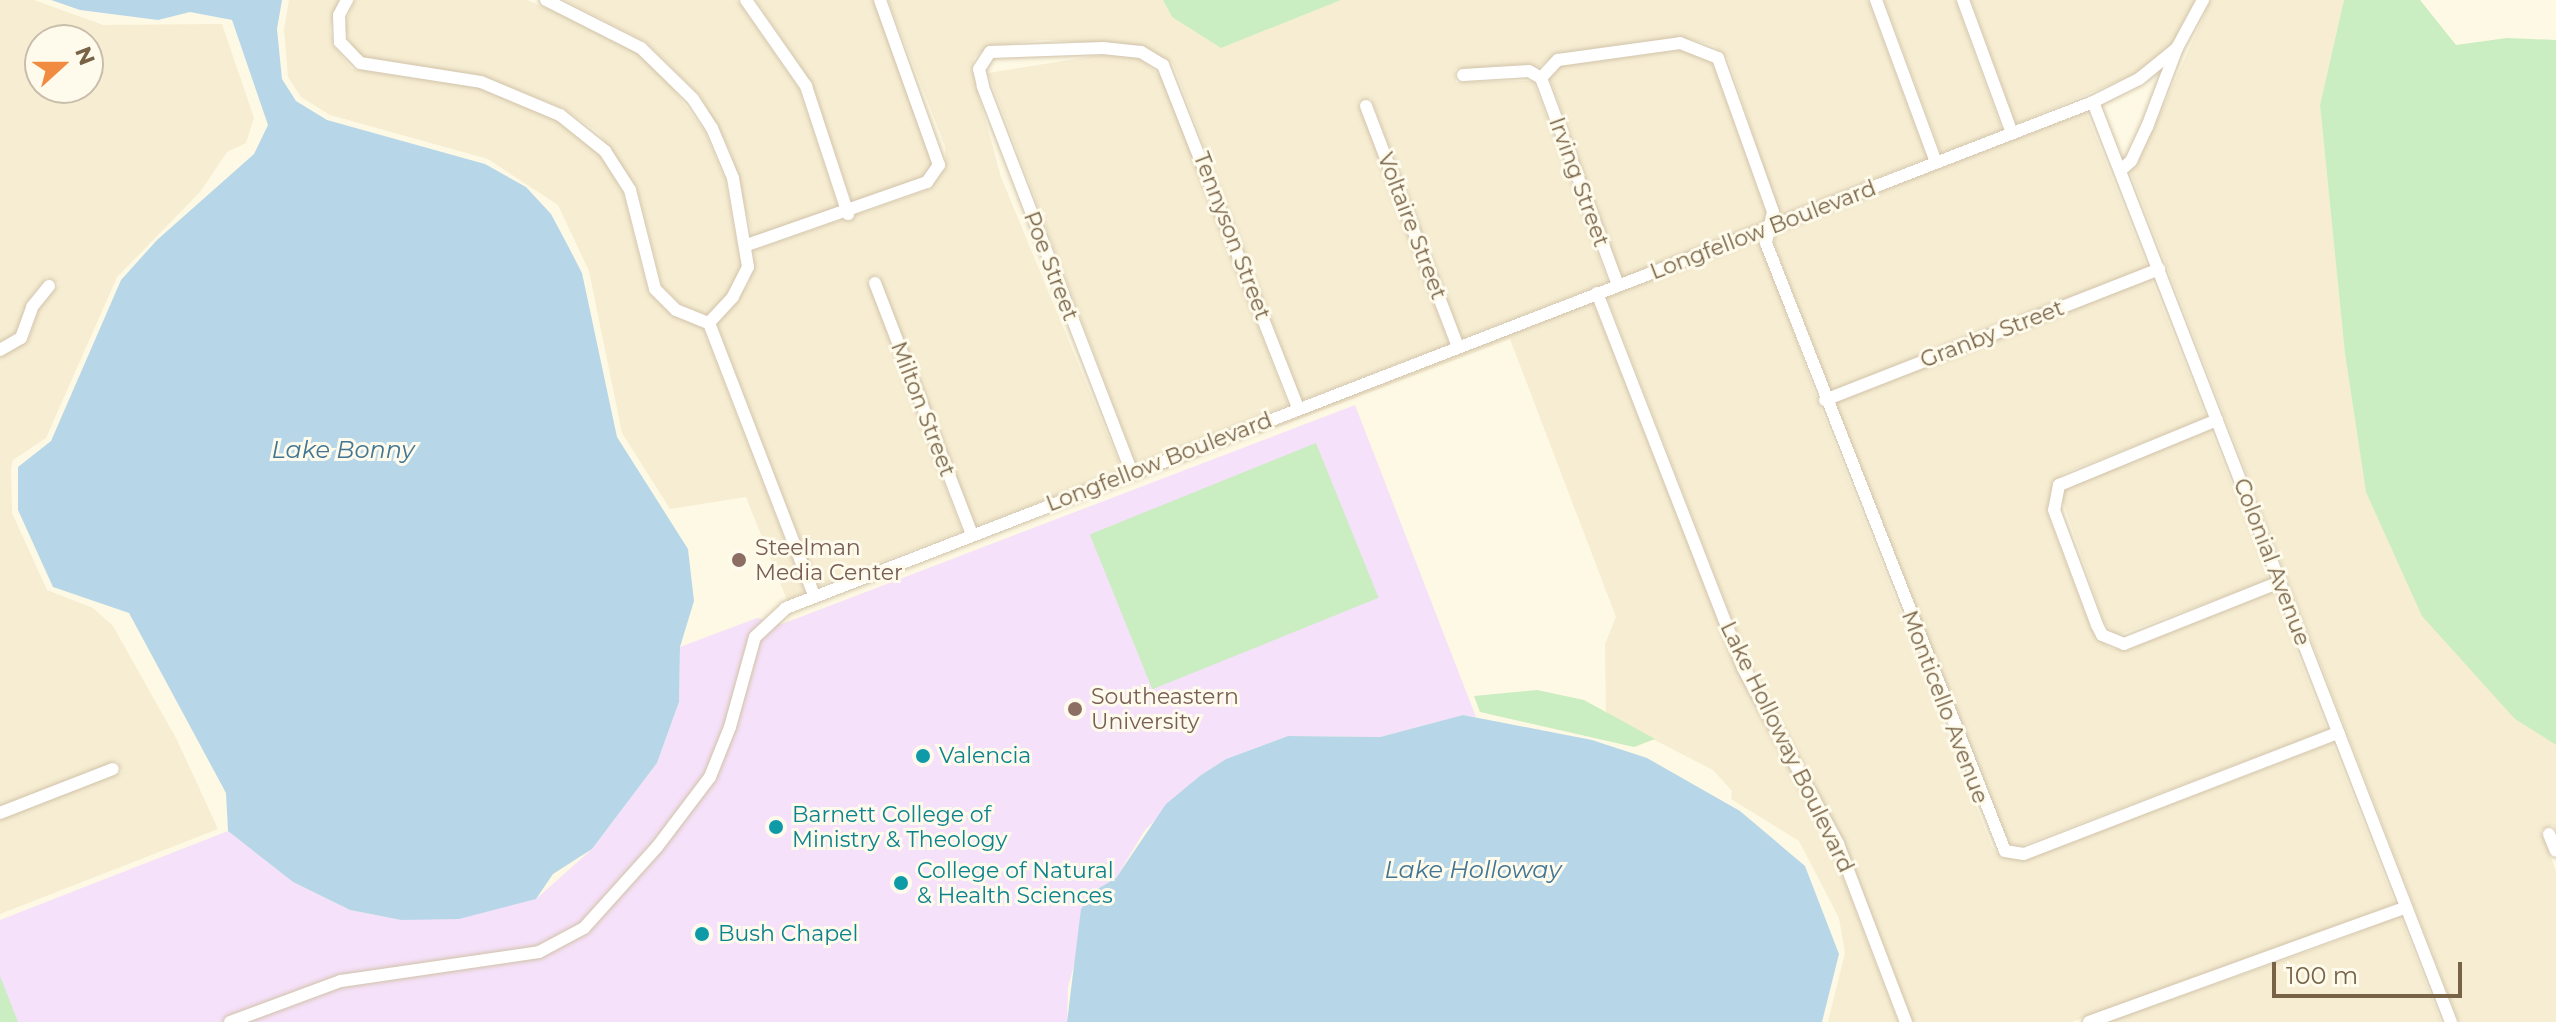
<!DOCTYPE html>
<html>
<head>
<meta charset="utf-8">
<style>
  body { margin:0 }
  #map { position:relative; width:2556px; height:1022px; overflow:hidden; background:#fef9e4; font-family:Montserrat,sans-serif }
  div>[style] { position:absolute }
  .residential>* { inset:0; background:#f6edd2 }
  .education>* { inset:0; background:#f6e1fa }
  .green>* { inset:0; background:#caedc1; transform-origin:0 0 }
  .water>* { inset:0; background:#b7d7e9 }
  .roads { filter:drop-shadow(0 0 2px #d0c2a9) drop-shadow(0 0 2px #d0c2a9) }
  .minor>* { height:12px; margin:-6px; padding:0 6px; transform-origin:6px; border-radius:6px; background:#fff }
  .dots>* { width:22px; height:22px; translate:-50% -50%; box-sizing:border-box; border:4px solid #fffbec; border-radius:50% }
  span { translate:-50% -50%; white-space:nowrap; text-align:center; line-height:1.15; -webkit-text-stroke:6px #fffbec; paint-order:stroke }
  .street-label { font-size:22px; color:#786347 }
  .education-label { font-size:22px; color:#785e54 }
  .left { translate:0 -50%; text-align:left }
  .culture-label { font-size:22px; color:#0d838f }
  .water-label { font-size:24px; color:#427694; font-style:italic }
  .north { position:absolute; left:24px; top:24px; width:80px; height:80px; box-sizing:border-box; background:#fffbec; border:2px solid #c9beaa; border-radius:50%; rotate:69deg; font-size:22px; font-weight:700; line-height:32px; text-align:center; color:#786347 }
  .north::after { content:''; display:block; margin:auto; width:28px; height:36px; background:#f08b41; clip-path:polygon(50% 0,100% 100%,50% 72%,0 100%) }
  .scale { position:absolute; left:2272px; top:962px; width:190px; height:36px; box-sizing:border-box; border:4px solid #786347; border-top:0; padding-left:10px; font-size:24px; line-height:28px; white-space:nowrap; color:#786347; -webkit-text-stroke:6px #fffbec; paint-order:stroke }
</style>
</head>
<body>
<div id="map">
  <div class="residential">
    <div style="clip-path:polygon(evenodd,0 0,34px 0,103px 25px,222px 24px,254px 118px,246px 143px,227px 152px,200px 192px,117px 277px,46px 438px,13px 460px,11px 468px,12px 513px,47px 590px,93px 608px,113px 626px,177px 740px,218px 829px,0 914px,0 820px,122px 772px,117px 761px,0 806px,0 357px,28px 341px,39px 309px,59px 284px,47px 277px,26px 303px,16px 334px,0 343px,0 0,40px 40px,88px 40px,88px 88px,40px 88px,40px 40px)"></div>
    <div style="clip-path:polygon(289px 0,339px 0,330px 29px,333px 45px,352px 69px,478px 88px,556px 120px,600px 155px,623px 193px,648px 292px,671px 315px,703px 328px,805px 592px,787px 600px,746px 497px,670px 509px,622px 433px,589px 271px,558px 205px,488px 159px,330px 115px,301px 97px,288px 77px,284px 29px)"></div>
    <div style="clip-path:polygon(355px 0,527px 0,615px 38px,659px 70px,705px 132px,725px 180px,741px 266px,727px 294px,708px 315px,681px 304px,662px 286px,637px 187px,598px 132px,563px 108px,483px 76px,364px 57px,354px 50px,344px 27px)"></div>
    <div style="clip-path:polygon(564px 0,737px 0,799px 89px,839px 210px,753px 237px,731px 152px,700px 95px,646px 42px)"></div>
    <div style="clip-path:polygon(756px 0,873px 0,931px 151px,932px 164px,923px 177px,853px 205px,812px 83px)"></div>
    <div style="clip-path:polygon(888px 0,1163px 0,1172px 17px,1221px 48px,1341px 0,1868px 0,1927px 158px,1780px 216px,1728px 58px,1713px 45px,1681px 37px,1558px 53px,1538px 67px,1455px 69px,1456px 82px,1533px 81px,1608px 282px,1462px 338px,1371px 98px,1358px 102px,1449px 344px,1302px 400px,1173px 64px,1145px 46px,1043px 40px,988px 46px,974px 58px,972px 71px,1001px 177px,1122px 470px,976px 526px,879px 275px,867px 280px,962px 531px,818px 586px,717px 324px,749px 284px,755px 250px,930px 189px,946px 167px,945px 146px)"></div>
    <div style="clip-path:polygon(1884px 0,1955px 0,2002px 130px,1941px 153px)"></div>
    <div style="clip-path:polygon(1971px 0,2195px 0,2171px 45px,2135px 74px,2016px 124px)"></div>
    <div style="clip-path:polygon(2211px 0,2344px 0,2320px 105px,2345px 354px,2366px 492px,2515px 719px,2556px 745px,2556px 831px,2553px 825px,2540px 830px,2556px 871px,2556px 1022px,2459px 1022px,2130px 171px,2138px 163px)"></div>
    <div style="clip-path:polygon(1681px 50px,1712px 62px,1766px 213px,1764px 223px,1622px 277px,1549px 76px,1560px 66px)"></div>
    <div style="clip-path:polygon(1100px 55px,1139px 58px,1164px 79px,1288px 405px,1136px 464px,988px 73px)"></div>
    <div style="clip-path:polygon(2086px 112px,2147px 267px,1830px 391px,1774px 243px,1776px 232px)"></div>
    <div style="clip-path:polygon(1760px 238px,1816px 396px,1992px 847px,2001px 857px,2026px 860px,2332px 743px,2395px 904px,2072px 1022px,1913px 1022px,1844px 841px,1750px 665px,1607px 297px)"></div>
    <div style="clip-path:polygon(2151px 279px,2206px 418px,2064px 473px,2052px 483px,2047px 512px,2090px 627px,2109px 648px,2127px 650px,2273px 592px,2327px 730px,2015px 848px,2006px 841px,1834px 403px)"></div>
    <div style="clip-path:polygon(1593px 302px,1737px 670px,1831px 847px,1898px 1022px,1828px 1022px,1845px 953px,1839px 918px,1799px 841px,1731px 799px,1732px 791px,1713px 770px,1606px 715px,1605px 644px,1616px 617px,1510px 339px,1172px 468px,1152px 471px)"></div>
    <div style="clip-path:polygon(2210px 430px,2269px 580px,2116px 636px,2104px 622px,2061px 496px,2070px 485px)"></div>
    <div style="clip-path:polygon(2400px 916px,2441px 1022px,2107px 1022px,2329px 944px)"></div>
  </div>
  <div class="education">
    <div style="clip-path:polygon(1355px 405px,1476px 717px,1463px 715px,1380px 737px,1288px 736px,1226px 759px,1201px 775px,1145px 830px,1116px 878px,1094px 891px,1068px 987px,1067px 1022px,0 1022px,0 920px,228px 831px,293px 882px,350px 910px,401px 920px,536px 899px,592px 849px,657px 763px,679px 702px,680px 647px,757px 618px,782px 624px)"></div>
  </div>
  <div class="green">
    <div style="clip-path:polygon(1163px 0,1341px 0,1221px 48px,1172px 17px)"></div>
    <div style="clip-path:polygon(2344px 0,2420px 0,2456px 45px,2507px 38px,2556px 40px,2556px 745px,2515px 719px,2422px 616px,2366px 492px,2345px 354px,2320px 105px)"></div>
    <div style="left:1316px;top:443px;width:167px;height:244px;rotate:68deg"></div>
    <div style="clip-path:polygon(1537px 690px,1584px 700px,1655px 739px,1634px 747px,1480px 712px,1474px 696px)"></div>
    <div style="clip-path:polygon(0 976px,18px 1022px,0 1022px)"></div>
  </div>
  <div class="water">
    <div style="clip-path:polygon(51px 0,282px 0,277px 29px,282px 79px,296px 101px,327px 120px,485px 164px,526px 187px,551px 214px,567px 244px,582px 273px,617px 437px,688px 549px,694px 601px,680px 647px,679px 702px,657px 763px,592px 849px,553px 874px,536px 899px,459px 919px,401px 920px,350px 910px,293px 882px,228px 831px,226px 793px,129px 613px,53px 587px,18px 510px,18px 467px,51px 441px,121px 280px,157px 240px,254px 154px,268px 125px,232px 20px,190px 12px,158px 20px,80px 10px)"></div>
    <div style="clip-path:polygon(1463px 715px,1592px 740px,1647px 758px,1740px 811px,1805px 866px,1839px 954px,1822px 1022px,1067px 1022px,1081px 909px,1094px 891px,1116px 878px,1166px 804px,1201px 775px,1226px 759px,1288px 736px,1380px 737px)"></div>
  </div>
  <div class="roads">
    <div class="minor">
      <div style="left:347px;top:0;width:17px;rotate:118deg"></div>
      <div style="left:339px;top:15px;width:27px;rotate:88deg"></div>
      <div style="left:340px;top:42px;width:29px;rotate:46deg"></div>
      <div style="left:360px;top:63px;width:122px;rotate:8.9deg"></div>
      <div style="left:481px;top:82px;width:86px;rotate:22.7deg"></div>
      <div style="left:560px;top:115px;width:58px;rotate:38.7deg"></div>
      <div style="left:605px;top:151px;width:46px;rotate:57.3deg"></div>
      <div style="left:630px;top:190px;width:102px;rotate:75.8deg"></div>
      <div style="left:655px;top:289px;width:30px;rotate:45deg"></div>
      <div style="left:676px;top:310px;width:35px;rotate:22deg"></div>
      <div style="left:709px;top:323px;width:292px;rotate:68.9deg"></div>
      <div style="left:546px;top:0;width:106px;rotate:26.8deg"></div>
      <div style="left:641px;top:48px;width:73px;rotate:44.4deg"></div>
      <div style="left:693px;top:99px;width:35px;rotate:57deg"></div>
      <div style="left:712px;top:128px;width:54px;rotate:67.2deg"></div>
      <div style="left:733px;top:178px;width:90px;rotate:80.4deg"></div>
      <div style="left:748px;top:267px;width:34px;rotate:117deg"></div>
      <div style="left:733px;top:297px;width:35px;rotate:133deg"></div>
      <div style="left:746px;top:0;width:105px;rotate:55.1deg"></div>
      <div style="left:806px;top:86px;width:135px;rotate:71.8deg"></div>
      <div style="left:1876px;top:0;width:173px;rotate:69.7deg"></div>
      <div style="left:1963px;top:0;width:142px;rotate:69.8deg"></div>
      <div style="left:1463px;top:75px;width:66px;rotate:-3.5deg"></div>
      <div style="left:1529px;top:71px;width:14px;rotate:30deg"></div>
      <div style="left:1541px;top:78px;width:25px;rotate:-47deg"></div>
      <div style="left:1558px;top:60px;width:123px;rotate:-7.9deg"></div>
      <div style="left:1680px;top:43px;width:41px;rotate:21.5deg"></div>
      <div style="left:1718px;top:58px;width:164px;rotate:70.3deg"></div>
      <div style="left:1773px;top:212px;width:32px;rotate:103deg"></div>
      <div style="left:1766px;top:243px;width:653px;rotate:68.54deg"></div>
      <div style="left:2005px;top:851px;width:19px;rotate:9deg"></div>
      <div style="left:2024px;top:854px;width:337px;rotate:-21.1deg"></div>
      <div style="left:1541px;top:78px;width:221px;rotate:69.6deg"></div>
      <div style="left:2093px;top:102px;width:987px;rotate:68.74deg"></div>
      <div style="left:1366px;top:106px;width:258px;rotate:69.1deg"></div>
      <div style="left:2121px;top:170px;width:13px;rotate:-42deg"></div>
      <div style="left:2131px;top:161px;width:38px;rotate:-65deg"></div>
      <div style="left:2147px;top:127px;width:85px;rotate:-69.2deg"></div>
      <div style="left:747px;top:245px;width:191px;rotate:-19.3deg"></div>
      <div style="left:927px;top:182px;width:21px;rotate:-55deg"></div>
      <div style="left:939px;top:165px;width:175px;rotate:-109.7deg"></div>
      <div style="left:875px;top:283px;width:269px;rotate:68.9deg"></div>
      <div style="left:1597px;top:293px;width:402px;rotate:68.7deg"></div>
      <div style="left:1743px;top:668px;width:200px;rotate:61.6deg"></div>
      <div style="left:1838px;top:844px;width:191px;rotate:69.1deg"></div>
      <div style="left:0;top:350px;width:24px;rotate:-30deg"></div>
      <div style="left:21px;top:338px;width:33px;rotate:-70deg"></div>
      <div style="left:32px;top:307px;width:27px;rotate:-51deg"></div>
      <div style="left:1825px;top:400px;width:359px;rotate:-21.4deg"></div>
      <div style="left:2217px;top:420px;width:171px;rotate:157.6deg"></div>
      <div style="left:2059px;top:485px;width:25px;rotate:101deg"></div>
      <div style="left:2054px;top:510px;width:123px;rotate:69.5deg"></div>
      <div style="left:2097px;top:625px;width:11px;rotate:63deg"></div>
      <div style="left:2102px;top:635px;width:24px;rotate:22deg"></div>
      <div style="left:2124px;top:644px;width:168px;rotate:-21.7deg"></div>
      <div style="left:1132px;top:473px;width:415px;rotate:-111.1deg"></div>
      <div style="left:983px;top:86px;width:17px;rotate:-103deg"></div>
      <div style="left:979px;top:69px;width:20px;rotate:-57deg"></div>
      <div style="left:990px;top:52px;width:113px;rotate:-2deg"></div>
      <div style="left:1103px;top:48px;width:38px;rotate:6deg"></div>
      <div style="left:1141px;top:52px;width:26px;rotate:31deg"></div>
      <div style="left:1163px;top:65px;width:369px;rotate:68.5deg"></div>
      <div style="left:0;top:813px;width:121px;rotate:-21.3deg"></div>
      <div style="left:2549px;top:834px;width:18px;rotate:68deg"></div>
      <div style="left:230px;top:1022px;width:118px;rotate:-20.3deg"></div>
      <div style="left:341px;top:981px;width:200px;rotate:-8.3deg"></div>
      <div style="left:539px;top:952px;width:51px;rotate:-28.1deg"></div>
      <div style="left:584px;top:928px;width:109px;rotate:-48deg"></div>
      <div style="left:657px;top:847px;width:88px;rotate:-52.9deg"></div>
      <div style="left:710px;top:777px;width:54px;rotate:-68.2deg"></div>
      <div style="left:730px;top:727px;width:93px;rotate:-74.5deg"></div>
      <div style="left:755px;top:637px;width:42px;rotate:-43.1deg"></div>
      <div style="left:786px;top:608px;width:1402px;rotate:-21.16deg"></div>
      <div style="left:2093px;top:102px;width:51px;rotate:-26.6deg"></div>
      <div style="left:2139px;top:79px;width:49px;rotate:-39.2deg"></div>
      <div style="left:2177px;top:48px;width:55px;rotate:-61.6deg"></div>
      <div style="left:2089px;top:1022px;width:337px;rotate:-19.9deg"></div>
    </div>
  </div>
  <div class="dots">
    <div style="left:739px;top:560px;background:#8d6e63"></div>
    <div style="left:1075px;top:709px;background:#8d6e63"></div>
    <div style="left:923px;top:756px;background:#0f9aa8"></div>
    <div style="left:776px;top:827px;background:#0f9aa8"></div>
    <div style="left:901px;top:883px;background:#0f9aa8"></div>
    <div style="left:702px;top:934px;background:#0f9aa8"></div>
  </div>
  <div class="street-label">
    <span style="left:1579px;top:182px;rotate:70deg">Irving Street</span>
    <span style="left:1412px;top:226px;rotate:69deg">Voltaire Street</span>
    <span style="left:1763px;top:230px;rotate:-21deg">Longfellow Boulevard</span>
    <span style="left:1232px;top:236px;rotate:69deg">Tennyson Street</span>
    <span style="left:1051px;top:266px;rotate:69deg">Poe Street</span>
    <span style="left:1992px;top:334px;rotate:-21deg">Granby Street</span>
    <span style="left:923px;top:409px;rotate:69deg">Milton Street</span>
    <span style="left:1159px;top:462px;rotate:-21deg">Longfellow Boulevard</span>
    <span style="left:2272px;top:562px;rotate:69deg">Colonial Avenue</span>
    <span style="left:1945px;top:707px;rotate:69deg">Monticello Avenue</span>
    <span style="left:1787px;top:747px;rotate:64deg">Lake Holloway Boulevard</span>
  </div>
  <div class="education-label">
    <span class="left" style="left:755px;top:560px">Steelman<br>Media Center</span>
    <span class="left" style="left:1091px;top:709px">Southeastern<br>University</span>
  </div>
  <div class="culture-label">
    <span class="left" style="left:939px;top:756px">Valencia</span>
    <span class="left" style="left:792px;top:827px">Barnett College of<br>Ministry &amp; Theology</span>
    <span class="left" style="left:917px;top:883px">College of Natural<br>&amp; Health Sciences</span>
    <span class="left" style="left:718px;top:934px">Bush Chapel</span>
  </div>
  <div class="water-label">
    <span style="left:343px;top:450px">Lake Bonny</span>
    <span style="left:1473px;top:870px">Lake Holloway</span>
  </div>
  <div class="north">N</div>
  <div class="scale">100 m</div>
</div>
</body>
</html>
